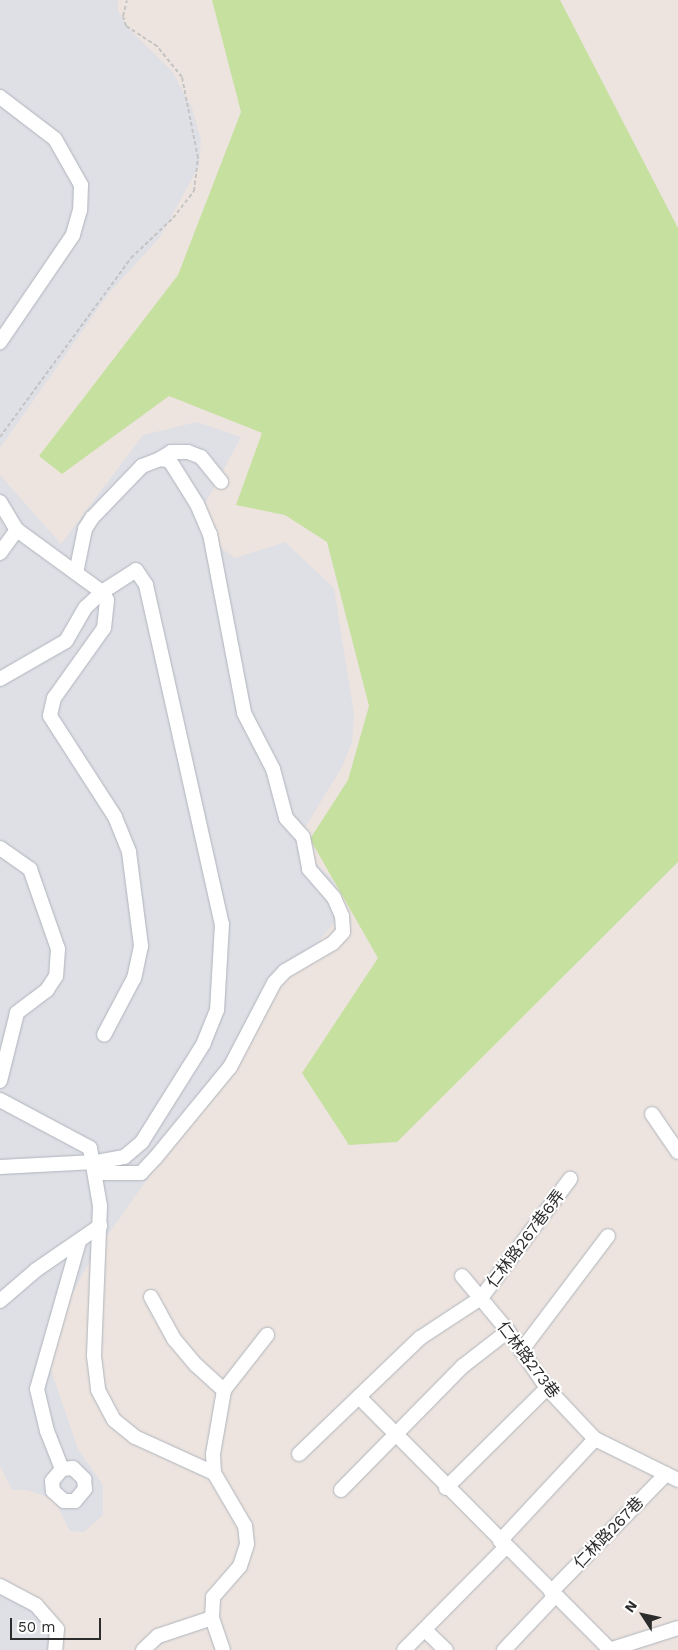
<!DOCTYPE html>
<html>
<head>
<meta charset="utf-8">
<style>
  body { margin:0 }
  #map { position:relative; width:678px; height:1650px; overflow:hidden; background:#ede4df; font-family:"Work Sans","Noto Sans TC",sans-serif }
  div>[style] { position:absolute }
  .industrial>* { inset:0; background:#dfdfe6 }
  .green>* { inset:0; background:#c5e09f }
  .path>* { height:2px; margin-top:-1px; transform-origin:0; background:repeating-linear-gradient(90deg,#c4c4c4 0 4px,transparent 0 6.5px) }
  .roads { filter:drop-shadow(0 0 1px #afb4bc) drop-shadow(0 0 1px #afb4bc) }
  .minor>* { height:14px; margin:-7px; padding:0 7px; transform-origin:7px; border-radius:7px; background:#fff }
  span { translate:-50% -50%; white-space:nowrap; text-align:center; line-height:1.15; -webkit-text-stroke:4px #fff; paint-order:stroke }
  .street-label { font-size:16px; color:#2c2c2c }
  .north { position:absolute; left:618px; top:1590px; width:50px; height:50px; -webkit-text-stroke:4px #fff; paint-order:stroke; rotate:305deg; font-size:14px; font-weight:700; line-height:20px; text-align:center; color:#2c2c2c }
  .north::after { content:''; display:block; margin:auto; width:18px; height:22px; background:#2c2c2c; clip-path:polygon(50% 0,100% 100%,50% 72%,0 100%) }
  .scale { position:absolute; left:10px; top:1618px; width:91px; height:22px; box-sizing:border-box; border:2px solid #2c2c2c; border-top:0; padding-left:6px; font-size:15px; line-height:18px; white-space:nowrap; color:#2c2c2c; -webkit-text-stroke:4px #fff; paint-order:stroke }
</style>
</head>
<body>
<div id="map">
  <div class="industrial">
    <div style="clip-path:polygon(0 0,118px 0,118px 10px,127px 27px,172px 71px,192px 108px,201px 140px,199px 166px,160px 237px,109px 293px,0 448px)"></div>
    <div style="clip-path:polygon(197px 422px,241px 437px,197px 519px,213px 542px,235px 558px,285px 542px,334px 588px,354px 714px,352px 742px,342px 767px,295px 844px,333px 880px,343px 901px,337px 919px,312px 950px,264px 986px,219px 1078px,92px 1257px,52px 1331px,50px 1367px,78px 1449px,103px 1485px,103px 1515px,84px 1532px,70px 1531px,54px 1499px,27px 1490px,12px 1490px,0 1466px,0 475px,61px 544px,143px 435px)"></div>
    <div style="clip-path:polygon(0 1581px,53px 1622px,52px 1650px,0 1650px)"></div>
  </div>
  <div class="green">
    <div style="clip-path:polygon(212px 0,560px 0,678px 228px,678px 862px,397px 1142px,349px 1145px,302px 1073px,378px 958px,310px 839px,348px 780px,369px 706px,327px 542px,285px 515px,236px 505px,262px 433px,169px 396px,62px 474px,39px 456px,178px 275px,241px 112px)"></div>
  </div>
  <div class="path">
    <div style="left:0;top:437px;width:222px;rotate:-53.8deg"></div>
    <div style="left:131px;top:258px;width:58px;rotate:-43.6deg"></div>
    <div style="left:173px;top:218px;width:34px;rotate:-52deg"></div>
    <div style="left:194px;top:191px;width:33px;rotate:-83deg"></div>
    <div style="left:198px;top:158px;width:83px;rotate:-101.2deg"></div>
    <div style="left:182px;top:77px;width:40px;rotate:-129deg"></div>
    <div style="left:157px;top:46px;width:37px;rotate:-147deg"></div>
    <div style="left:126px;top:26px;width:10px;rotate:-107deg"></div>
    <div style="left:123px;top:16px;width:16px;rotate:-76deg"></div>
  </div>
  <div class="roads">
    <div class="minor">
      <div style="left:0;top:97px;width:69px;rotate:37.4deg"></div>
      <div style="left:55px;top:139px;width:53px;rotate:60.5deg"></div>
      <div style="left:81px;top:185px;width:25px;rotate:92deg"></div>
      <div style="left:80px;top:210px;width:26px;rotate:106deg"></div>
      <div style="left:73px;top:235px;width:130px;rotate:124.3deg"></div>
      <div style="left:160px;top:459px;width:13px;rotate:-32deg"></div>
      <div style="left:171px;top:452px;width:17px"></div>
      <div style="left:188px;top:452px;width:14px;rotate:21deg"></div>
      <div style="left:201px;top:457px;width:32px;rotate:51deg"></div>
      <div style="left:0;top:502px;width:33px;rotate:59deg"></div>
      <div style="left:17px;top:530px;width:105px;rotate:36.1deg"></div>
      <div style="left:102px;top:592px;width:9px;rotate:58deg"></div>
      <div style="left:107px;top:600px;width:28px;rotate:96deg"></div>
      <div style="left:104px;top:628px;width:86px;rotate:125.5deg"></div>
      <div style="left:54px;top:698px;width:18px;rotate:103deg"></div>
      <div style="left:50px;top:716px;width:120px;rotate:57.2deg"></div>
      <div style="left:115px;top:817px;width:38px;rotate:68deg"></div>
      <div style="left:129px;top:852px;width:95px;rotate:82.7deg"></div>
      <div style="left:141px;top:946px;width:33px;rotate:102deg"></div>
      <div style="left:134px;top:978px;width:64px;rotate:117.8deg"></div>
      <div style="left:0;top:553px;width:29px;rotate:-54deg"></div>
      <div style="left:76px;top:573px;width:45px;rotate:-78.4deg"></div>
      <div style="left:85px;top:529px;width:13px;rotate:-58deg"></div>
      <div style="left:92px;top:518px;width:72px;rotate:-46.1deg"></div>
      <div style="left:142px;top:466px;width:19px;rotate:-21deg"></div>
      <div style="left:160px;top:459px;width:10px;rotate:11deg"></div>
      <div style="left:170px;top:461px;width:51px;rotate:57.9deg"></div>
      <div style="left:197px;top:504px;width:33px;rotate:67deg"></div>
      <div style="left:210px;top:534px;width:182px;rotate:79.2deg"></div>
      <div style="left:244px;top:713px;width:63px;rotate:62.6deg"></div>
      <div style="left:273px;top:769px;width:51px;rotate:75.1deg"></div>
      <div style="left:286px;top:818px;width:25px;rotate:48deg"></div>
      <div style="left:303px;top:837px;width:33px;rotate:79deg"></div>
      <div style="left:309px;top:869px;width:38px;rotate:49deg"></div>
      <div style="left:334px;top:898px;width:20px;rotate:66deg"></div>
      <div style="left:342px;top:916px;width:16px;rotate:86deg"></div>
      <div style="left:343px;top:932px;width:15px;rotate:132deg"></div>
      <div style="left:333px;top:943px;width:56px;rotate:149.7deg"></div>
      <div style="left:285px;top:971px;width:16px;rotate:133deg"></div>
      <div style="left:274px;top:983px;width:95px;rotate:117.6deg"></div>
      <div style="left:230px;top:1067px;width:117px;rotate:129.4deg"></div>
      <div style="left:156px;top:1157px;width:22px;rotate:133deg"></div>
      <div style="left:141px;top:1173px;width:45px;rotate:180deg"></div>
      <div style="left:0;top:679px;width:76px;rotate:-29.9deg"></div>
      <div style="left:66px;top:641px;width:39px;rotate:-60deg"></div>
      <div style="left:86px;top:607px;width:22px;rotate:-43deg"></div>
      <div style="left:102px;top:592px;width:40px;rotate:-32.9deg"></div>
      <div style="left:136px;top:570px;width:18px;rotate:56deg"></div>
      <div style="left:146px;top:585px;width:347px;rotate:77.4deg"></div>
      <div style="left:222px;top:924px;width:86px;rotate:93.3deg"></div>
      <div style="left:217px;top:1010px;width:35px;rotate:112deg"></div>
      <div style="left:204px;top:1043px;width:117px;rotate:122.1deg"></div>
      <div style="left:142px;top:1142px;width:23px;rotate:140deg"></div>
      <div style="left:124px;top:1157px;width:29px;rotate:170deg"></div>
      <div style="left:95px;top:1162px;width:95px;rotate:177deg"></div>
      <div style="left:0;top:848px;width:37px;rotate:35deg"></div>
      <div style="left:30px;top:869px;width:85px;rotate:70.7deg"></div>
      <div style="left:58px;top:949px;width:27px;rotate:94deg"></div>
      <div style="left:56px;top:976px;width:17px;rotate:123deg"></div>
      <div style="left:47px;top:990px;width:38px;rotate:143deg"></div>
      <div style="left:17px;top:1013px;width:70px;rotate:104deg"></div>
      <div style="left:0;top:1100px;width:102px;rotate:28.1deg"></div>
      <div style="left:90px;top:1148px;width:59px;rotate:80.2deg"></div>
      <div style="left:100px;top:1206px;width:150px;rotate:92.3deg"></div>
      <div style="left:94px;top:1356px;width:34px;rotate:83deg"></div>
      <div style="left:98px;top:1390px;width:34px;rotate:62deg"></div>
      <div style="left:114px;top:1420px;width:27px;rotate:39deg"></div>
      <div style="left:135px;top:1437px;width:87px;rotate:24.5deg"></div>
      <div style="left:652px;top:1114px;width:46px;rotate:55.6deg"></div>
      <div style="left:462px;top:1276px;width:72px;rotate:50.1deg"></div>
      <div style="left:508px;top:1331px;width:69px;rotate:55.6deg"></div>
      <div style="left:547px;top:1388px;width:70px;rotate:46.7deg"></div>
      <div style="left:595px;top:1439px;width:93px;rotate:26.3deg"></div>
      <div style="left:151px;top:1297px;width:48px;rotate:61.3deg"></div>
      <div style="left:174px;top:1339px;width:34px;rotate:50deg"></div>
      <div style="left:196px;top:1365px;width:38px;rotate:42deg"></div>
      <div style="left:0;top:1301px;width:48px;rotate:-40.7deg"></div>
      <div style="left:36px;top:1270px;width:78px;rotate:-34.5deg"></div>
      <div style="left:521px;top:1351px;width:144px;rotate:-52.9deg"></div>
      <div style="left:360px;top:1398px;width:355px;rotate:45.2deg"></div>
      <div style="left:299px;top:1454px;width:168px;rotate:-43.8deg"></div>
      <div style="left:420px;top:1338px;width:73px;rotate:-33.3deg"></div>
      <div style="left:481px;top:1298px;width:149px;rotate:-53.2deg"></div>
      <div style="left:62px;top:1469px;width:11px;rotate:-5deg"></div>
      <div style="left:73px;top:1468px;width:16px;rotate:45deg"></div>
      <div style="left:84px;top:1479px;width:10px;rotate:84deg"></div>
      <div style="left:85px;top:1489px;width:16px;rotate:130deg"></div>
      <div style="left:75px;top:1501px;width:11px;rotate:180deg"></div>
      <div style="left:64px;top:1501px;width:15px;rotate:-138deg"></div>
      <div style="left:53px;top:1491px;width:10px;rotate:-96deg"></div>
      <div style="left:52px;top:1481px;width:16px;rotate:-50deg"></div>
      <div style="left:62px;top:1469px;width:41px;rotate:-111.5deg"></div>
      <div style="left:47px;top:1431px;width:43px;rotate:-103.4deg"></div>
      <div style="left:37px;top:1389px;width:153px;rotate:-74.1deg"></div>
      <div style="left:446px;top:1488px;width:142px;rotate:-44.7deg"></div>
      <div style="left:341px;top:1490px;width:174px;rotate:-45.5deg"></div>
      <div style="left:463px;top:1366px;width:57px;rotate:-37.9deg"></div>
      <div style="left:500px;top:1541px;width:139px;rotate:-47deg"></div>
      <div style="left:0;top:1586px;width:41px;rotate:27.8deg"></div>
      <div style="left:36px;top:1605px;width:32px;rotate:49deg"></div>
      <div style="left:57px;top:1629px;width:21px;rotate:95deg"></div>
      <div style="left:551px;top:1592px;width:165px;rotate:-45.7deg"></div>
      <div style="left:425px;top:1630px;width:29px;rotate:44deg"></div>
      <div style="left:143px;top:1650px;width:21px;rotate:-43deg"></div>
      <div style="left:158px;top:1636px;width:57px;rotate:-18.4deg"></div>
      <div style="left:223px;top:1650px;width:34px;rotate:-109deg"></div>
      <div style="left:212px;top:1618px;width:21px;rotate:-87deg"></div>
      <div style="left:213px;top:1597px;width:41px;rotate:-48.9deg"></div>
      <div style="left:240px;top:1566px;width:23px;rotate:-72deg"></div>
      <div style="left:247px;top:1544px;width:18px;rotate:-96deg"></div>
      <div style="left:245px;top:1526px;width:61px;rotate:-120.3deg"></div>
      <div style="left:214px;top:1473px;width:19px;rotate:-93deg"></div>
      <div style="left:213px;top:1454px;width:65px;rotate:-80.2deg"></div>
      <div style="left:224px;top:1390px;width:70px;rotate:-52deg"></div>
      <div style="left:404px;top:1650px;width:145px;rotate:-45.3deg"></div>
      <div style="left:504px;top:1650px;width:74px;rotate:-46.6deg"></div>
      <div style="left:609px;top:1650px;width:72px;rotate:-17.7deg"></div>
    </div>
  </div>
  <div class="street-label">
    <span style="left:526px;top:1239px;rotate:-53deg">仁林路267巷6弄</span>
    <span style="left:528px;top:1360px;rotate:53deg">仁林路273巷</span>
    <span style="left:609px;top:1533px;rotate:-46deg">仁林路267巷</span>
  </div>
  <div class="north">N</div>
  <div class="scale">50 m</div>
</div>
</body>
</html>
